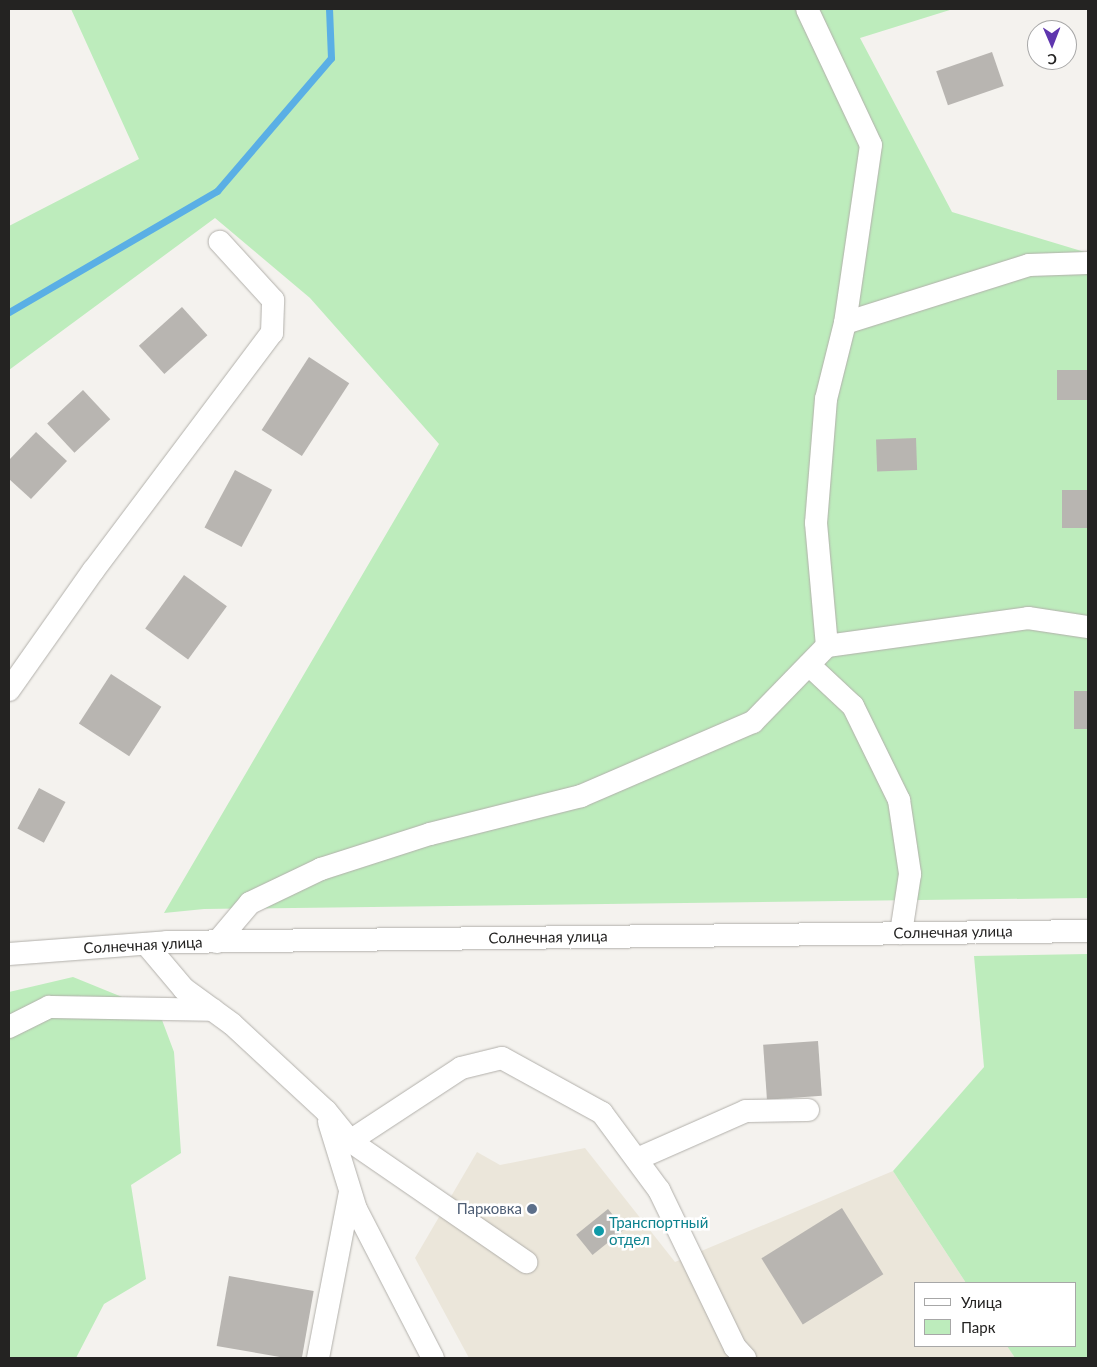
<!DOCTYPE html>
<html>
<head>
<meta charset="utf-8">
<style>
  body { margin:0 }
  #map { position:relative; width:1097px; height:1367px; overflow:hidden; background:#f4f2ee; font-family:Lato,sans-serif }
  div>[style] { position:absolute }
  .built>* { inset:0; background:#ebe6da }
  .green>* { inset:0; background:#bdecbc }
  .stream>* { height:7px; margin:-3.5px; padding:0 3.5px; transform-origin:3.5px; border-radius:3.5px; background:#5aafe5 }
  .building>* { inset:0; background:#b8b5b1; transform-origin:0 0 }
  .roads { filter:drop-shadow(0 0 1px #b2b0ab) drop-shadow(0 0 1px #b2b0ab) }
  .minor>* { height:22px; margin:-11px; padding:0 11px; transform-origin:11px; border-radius:11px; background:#fff }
  .dots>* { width:14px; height:14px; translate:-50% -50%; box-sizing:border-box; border:2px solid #fff; border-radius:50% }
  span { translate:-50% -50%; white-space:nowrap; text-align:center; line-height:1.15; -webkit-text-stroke:5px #fff; paint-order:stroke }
  .street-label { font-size:15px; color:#242322 }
  .service-label { font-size:15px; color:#4e5e75 }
  .right { translate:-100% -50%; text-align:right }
  .culture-label { font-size:15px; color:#0d838f }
  .left { translate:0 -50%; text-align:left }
  .frame { position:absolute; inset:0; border:10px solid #242322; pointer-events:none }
  .legend { position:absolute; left:914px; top:1282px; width:162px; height:65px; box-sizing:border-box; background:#fff; border:1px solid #a7a7a7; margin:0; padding:6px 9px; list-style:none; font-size:15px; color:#242322 }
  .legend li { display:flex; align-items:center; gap:10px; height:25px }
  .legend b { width:25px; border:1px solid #a7a7a7 }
  .north { position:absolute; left:1027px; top:20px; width:50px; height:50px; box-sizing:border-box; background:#fff; border:1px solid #a7a7a7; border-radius:50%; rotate:179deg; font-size:14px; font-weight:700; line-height:20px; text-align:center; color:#242322 }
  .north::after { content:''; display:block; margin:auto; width:18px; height:22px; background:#5f36ae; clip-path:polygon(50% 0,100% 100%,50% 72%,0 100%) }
</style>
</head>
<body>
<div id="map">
  <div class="built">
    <div style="clip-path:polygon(585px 1148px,675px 1262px,893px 1171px,966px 1283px,916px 1283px,916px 1346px,1007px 1346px,1015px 1358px,469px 1358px,415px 1258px,477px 1152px,500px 1165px)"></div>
  </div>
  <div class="green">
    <div style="clip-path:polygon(71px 9px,953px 9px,860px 38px,952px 212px,1088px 253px,1088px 898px,204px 909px,164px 913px,439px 444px,310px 298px,215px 218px,9px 370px,9px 226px,139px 159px)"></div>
    <div style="clip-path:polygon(1088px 954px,1088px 1358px,1015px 1358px,1007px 1346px,1076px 1346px,1076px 1283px,966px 1283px,893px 1171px,984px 1067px,974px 956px)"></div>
    <div style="clip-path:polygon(73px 977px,159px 1012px,174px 1052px,181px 1153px,131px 1185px,146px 1279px,104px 1304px,76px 1358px,9px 1358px,9px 992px)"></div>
  </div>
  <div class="stream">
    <div style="left:9px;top:312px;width:241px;rotate:-30.2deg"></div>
    <div style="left:217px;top:191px;width:175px;rotate:-49.4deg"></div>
    <div style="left:331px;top:58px;width:49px;rotate:-92.3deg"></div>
  </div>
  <div class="building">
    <div style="left:992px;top:52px;width:36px;height:59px;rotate:71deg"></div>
    <div style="left:182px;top:307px;width:38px;height:58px;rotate:48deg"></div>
    <div style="left:309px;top:357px;width:48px;height:87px;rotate:33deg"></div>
    <div style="left:1057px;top:370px;width:31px;height:30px"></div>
    <div style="left:83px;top:390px;width:40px;height:49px;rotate:47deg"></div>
    <div style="clip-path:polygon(36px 432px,67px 461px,31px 499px,9px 479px,9px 460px)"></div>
    <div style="left:916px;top:438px;width:32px;height:40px;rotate:88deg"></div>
    <div style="left:235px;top:470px;width:42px;height:65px;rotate:28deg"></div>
    <div style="left:1062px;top:490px;width:26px;height:38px"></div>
    <div style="left:184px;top:575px;width:53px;height:66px;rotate:36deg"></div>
    <div style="left:111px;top:674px;width:60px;height:59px;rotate:33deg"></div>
    <div style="left:1088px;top:691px;width:38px;height:14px;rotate:90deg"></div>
    <div style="left:39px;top:788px;width:30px;height:46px;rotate:28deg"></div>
    <div style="left:818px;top:1041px;width:55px;height:55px;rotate:86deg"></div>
    <div style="left:842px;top:1208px;width:78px;height:95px;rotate:58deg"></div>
    <div style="left:608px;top:1209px;width:26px;height:41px;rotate:51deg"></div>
    <div style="left:229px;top:1276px;width:86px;height:71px;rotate:10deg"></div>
  </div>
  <div class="roads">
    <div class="minor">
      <div style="left:807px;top:9px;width:150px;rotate:64.8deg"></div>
      <div style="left:871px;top:145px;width:180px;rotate:98.3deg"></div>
      <div style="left:845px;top:323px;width:193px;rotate:-17.5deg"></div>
      <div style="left:1029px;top:265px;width:59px;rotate:-1.9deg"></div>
      <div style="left:845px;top:323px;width:78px;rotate:104deg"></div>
      <div style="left:826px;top:399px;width:124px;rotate:94.6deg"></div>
      <div style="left:816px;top:523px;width:123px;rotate:84.9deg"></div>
      <div style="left:827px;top:646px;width:203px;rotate:-7.9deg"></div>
      <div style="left:1028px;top:618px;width:61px;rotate:8.5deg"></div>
      <div style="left:809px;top:665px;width:60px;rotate:43deg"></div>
      <div style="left:853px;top:706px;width:105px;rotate:63.9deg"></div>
      <div style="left:899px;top:800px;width:75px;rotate:81.5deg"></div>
      <div style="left:910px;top:874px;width:60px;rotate:98.7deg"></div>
      <div style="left:9px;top:690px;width:146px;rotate:-54.8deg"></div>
      <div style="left:93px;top:571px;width:298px;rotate:-53.1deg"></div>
      <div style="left:272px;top:333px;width:33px;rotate:-88deg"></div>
      <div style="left:273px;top:300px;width:79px;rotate:-132.4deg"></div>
      <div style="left:217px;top:942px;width:51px;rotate:-49.8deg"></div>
      <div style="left:250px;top:903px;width:79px;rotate:-25.6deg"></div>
      <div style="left:321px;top:869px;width:114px;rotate:-17.8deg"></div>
      <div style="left:430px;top:834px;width:156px;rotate:-14.1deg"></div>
      <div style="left:581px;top:796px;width:187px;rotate:-23.3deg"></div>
      <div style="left:753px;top:722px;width:106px;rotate:-45.8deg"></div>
      <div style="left:146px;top:944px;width:59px;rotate:49.8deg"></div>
      <div style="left:184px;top:989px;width:59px;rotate:36.1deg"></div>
      <div style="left:232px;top:1024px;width:128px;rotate:42.8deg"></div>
      <div style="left:326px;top:1111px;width:38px;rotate:51deg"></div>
      <div style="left:350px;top:1141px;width:214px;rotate:34.5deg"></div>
      <div style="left:9px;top:954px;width:158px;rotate:-4.3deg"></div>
      <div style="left:167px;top:942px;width:921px;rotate:-0.68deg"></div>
      <div style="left:9px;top:1027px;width:45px;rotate:-26.6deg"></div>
      <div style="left:49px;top:1007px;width:164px;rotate:1deg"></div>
      <div style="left:329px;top:1122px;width:91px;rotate:72.8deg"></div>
      <div style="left:356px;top:1209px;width:168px;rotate:62.7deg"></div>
      <div style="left:350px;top:1141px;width:133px;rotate:-33.3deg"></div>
      <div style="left:461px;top:1068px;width:42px;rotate:-13.7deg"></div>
      <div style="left:502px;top:1058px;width:114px;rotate:28.8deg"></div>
      <div style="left:602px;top:1113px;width:96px;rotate:53.5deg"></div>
      <div style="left:659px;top:1190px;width:174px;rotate:64.2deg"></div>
      <div style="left:735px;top:1347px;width:15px;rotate:48deg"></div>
      <div style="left:637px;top:1159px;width:119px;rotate:-23.8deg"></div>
      <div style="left:746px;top:1111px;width:62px;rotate:-0.9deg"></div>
      <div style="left:318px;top:1358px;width:169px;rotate:-79.1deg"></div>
    </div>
  </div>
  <div class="dots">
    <div style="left:532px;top:1209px;background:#5c6f8a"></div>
    <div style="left:599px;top:1231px;background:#0f9aa8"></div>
  </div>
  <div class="street-label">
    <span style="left:953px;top:932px;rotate:-1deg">Солнечная улица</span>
    <span style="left:548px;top:937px;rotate:-1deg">Солнечная улица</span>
    <span style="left:143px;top:945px;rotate:-3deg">Солнечная улица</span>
  </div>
  <div class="service-label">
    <span class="right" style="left:522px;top:1209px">Парковка</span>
  </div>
  <div class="culture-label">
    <span class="left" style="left:609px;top:1231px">Транспортный<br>отдел</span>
  </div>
  <div class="frame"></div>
  <ul class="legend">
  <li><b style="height:6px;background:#fff"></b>Улица</li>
  <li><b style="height:14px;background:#bdecbc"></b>Парк</li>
  </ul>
  <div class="north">С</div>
</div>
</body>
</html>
